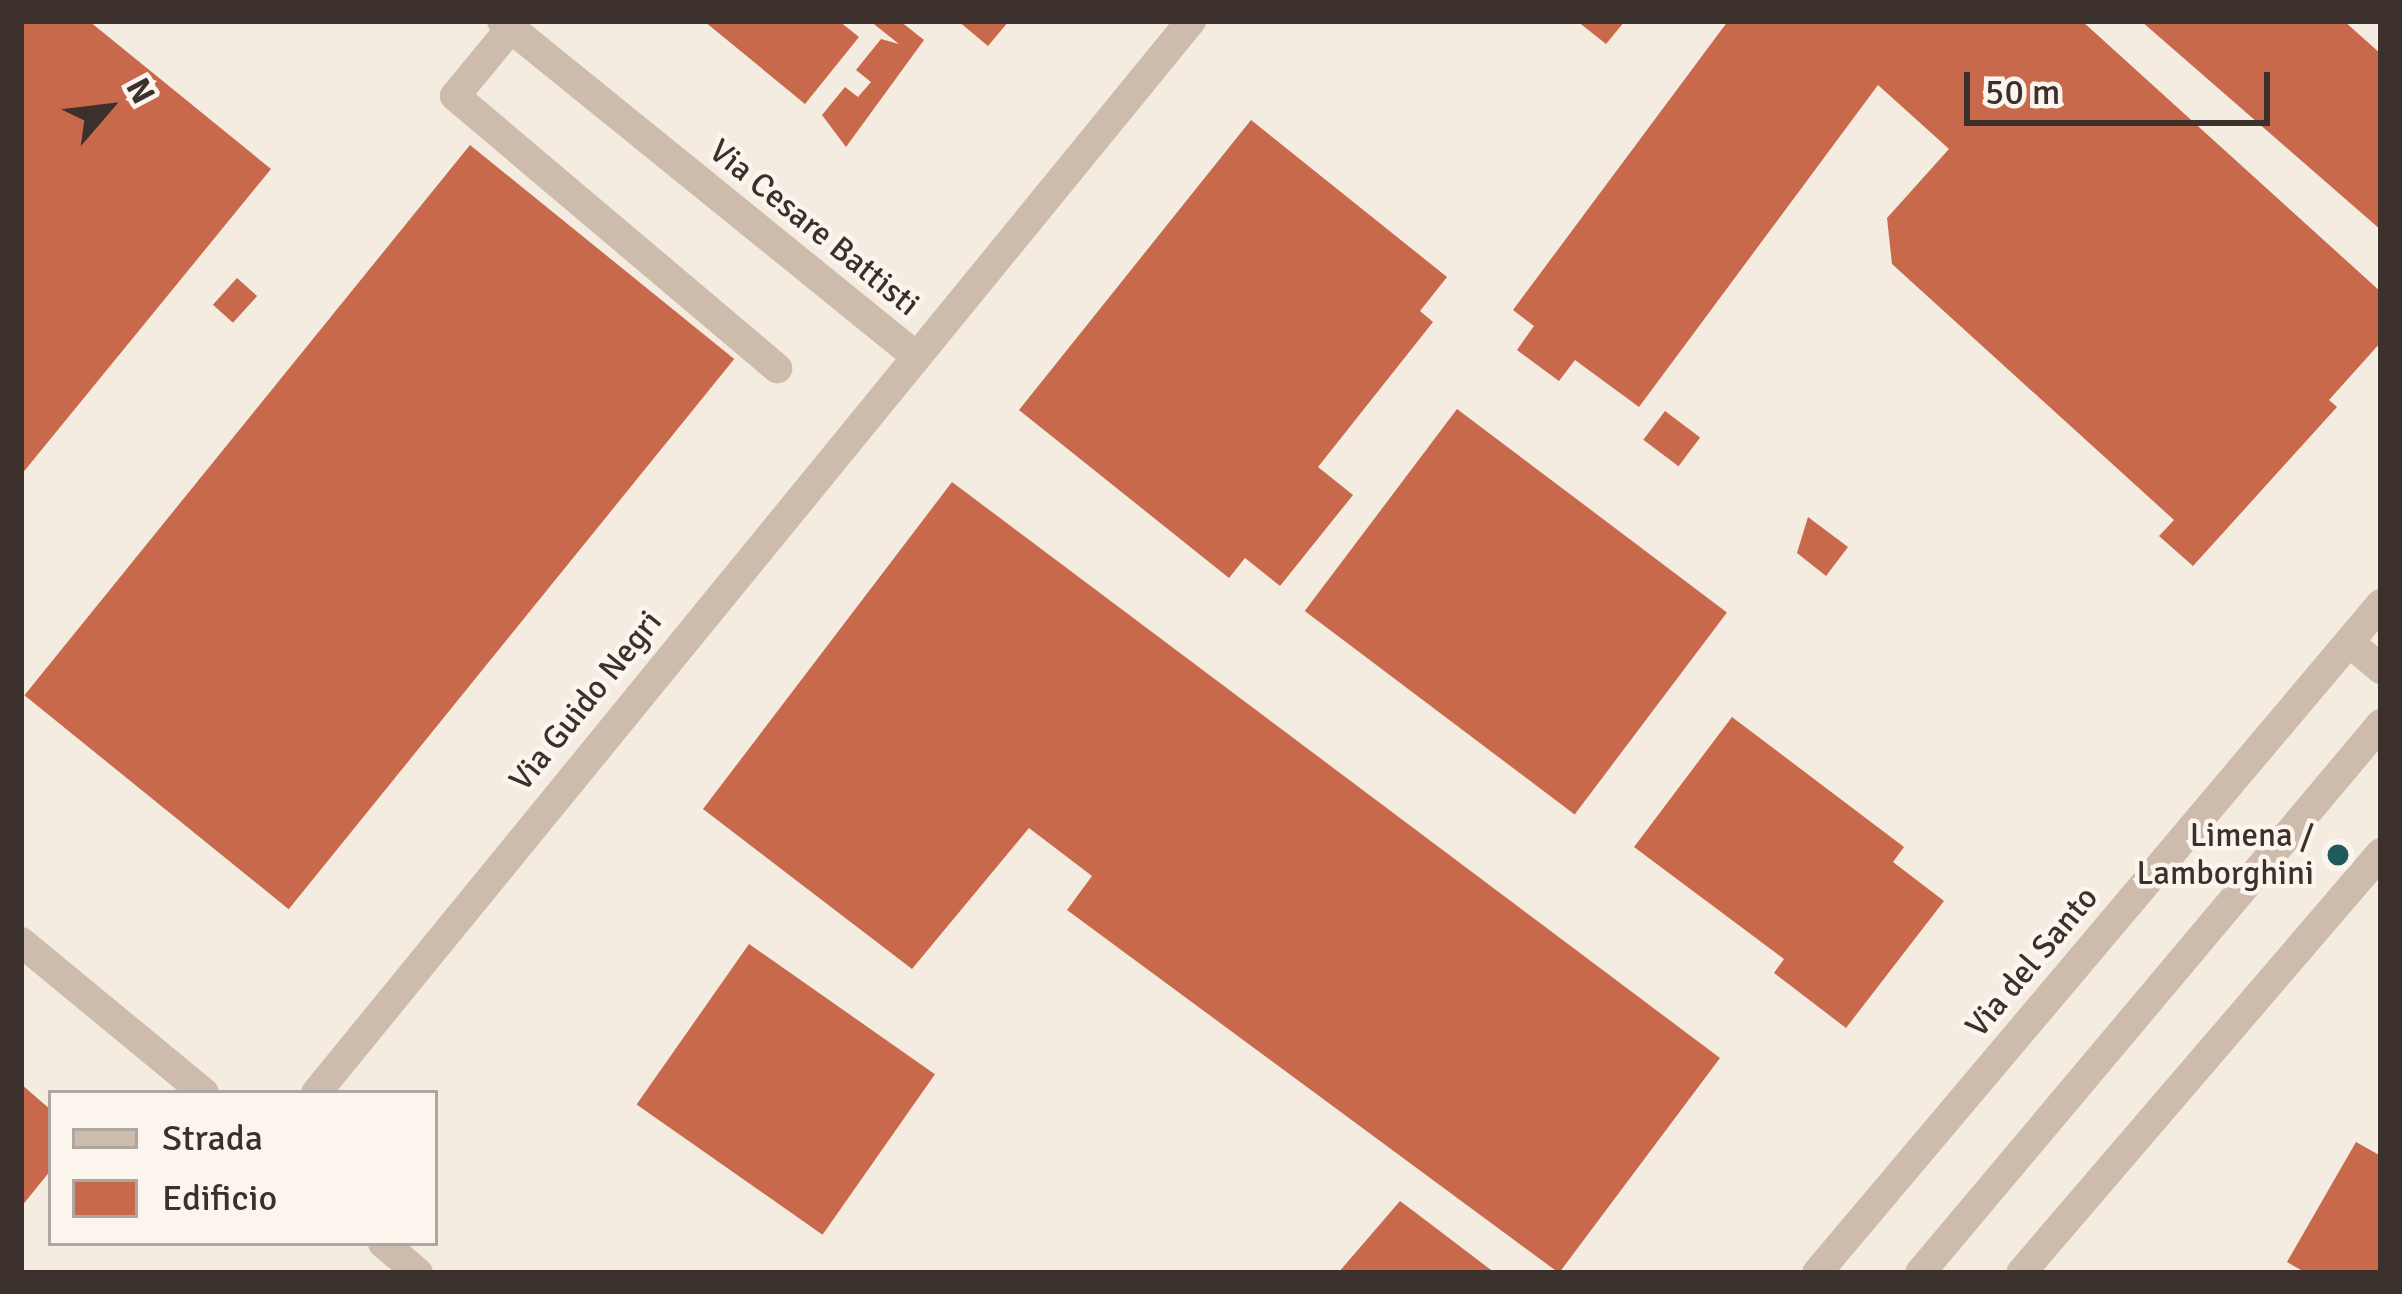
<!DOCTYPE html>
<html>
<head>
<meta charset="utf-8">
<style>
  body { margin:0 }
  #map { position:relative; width:2402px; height:1294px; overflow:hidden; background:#f4ebe1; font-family:Signika,sans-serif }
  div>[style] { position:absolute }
  .building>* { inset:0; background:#c8694b; transform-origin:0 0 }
  .minor>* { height:30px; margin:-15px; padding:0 15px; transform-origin:15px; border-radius:15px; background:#cdbbac }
  .dots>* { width:33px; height:33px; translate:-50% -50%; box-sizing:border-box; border:6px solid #fbf5ee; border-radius:50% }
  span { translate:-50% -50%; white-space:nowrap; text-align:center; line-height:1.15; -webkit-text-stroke:9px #fbf5ee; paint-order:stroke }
  .street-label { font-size:33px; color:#3b302b }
  .poi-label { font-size:33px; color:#3b302b }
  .right { translate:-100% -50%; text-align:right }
  .frame { position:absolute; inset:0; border:24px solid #3b302b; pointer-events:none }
  .legend { position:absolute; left:48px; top:1090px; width:390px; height:156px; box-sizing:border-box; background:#fbf5ee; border:3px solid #aea6a0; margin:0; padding:15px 21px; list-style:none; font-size:36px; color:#3b302b }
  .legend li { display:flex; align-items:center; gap:24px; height:60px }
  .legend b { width:60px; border:3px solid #aea6a0 }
  .north { position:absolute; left:48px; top:48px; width:120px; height:120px; -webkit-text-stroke:9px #fbf5ee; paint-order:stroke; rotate:62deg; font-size:33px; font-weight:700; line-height:48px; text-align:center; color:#3b302b }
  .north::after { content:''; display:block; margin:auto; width:42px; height:54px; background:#3b302b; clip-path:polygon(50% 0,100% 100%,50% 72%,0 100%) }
  .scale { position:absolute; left:1964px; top:72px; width:306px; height:54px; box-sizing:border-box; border:6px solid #3b302b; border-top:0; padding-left:15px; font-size:36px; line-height:42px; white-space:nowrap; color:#3b302b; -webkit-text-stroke:9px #fbf5ee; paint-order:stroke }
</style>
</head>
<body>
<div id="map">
  <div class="building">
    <div style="clip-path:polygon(21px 21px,89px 21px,271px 169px,21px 475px)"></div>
    <div style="clip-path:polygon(704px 21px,839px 21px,859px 37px,805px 104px)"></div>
    <div style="clip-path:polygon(870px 21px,900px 21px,924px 40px,846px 147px,822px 115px,845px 87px,858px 97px,871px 82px,856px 70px,881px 39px,899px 44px)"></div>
    <div style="clip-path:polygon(958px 21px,1009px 21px,988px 46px)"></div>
    <div style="clip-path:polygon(1577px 21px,1625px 21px,1606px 44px)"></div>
    <div style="clip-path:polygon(1728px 21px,2082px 21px,2381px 292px,2381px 342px,2329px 400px,2337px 407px,2193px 566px,2159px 536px,2174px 520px,1892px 264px,1887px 218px,1949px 149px,1878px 85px,1639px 407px,1575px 360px,1559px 381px,1517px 350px,1534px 326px,1513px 310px)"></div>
    <div style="clip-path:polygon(2141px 21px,2344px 21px,2381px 54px,2381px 230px)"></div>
    <div style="clip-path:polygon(1251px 120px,1447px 277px,1420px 311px,1433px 322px,1318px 467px,1353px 495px,1280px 586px,1245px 558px,1229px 578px,1019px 410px)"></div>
    <div style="left:470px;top:145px;width:340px;height:708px;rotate:39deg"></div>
    <div style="left:237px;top:278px;width:27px;height:36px;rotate:42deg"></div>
    <div style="left:1457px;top:409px;width:338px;height:253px;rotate:37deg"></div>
    <div style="left:1665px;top:411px;width:44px;height:36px;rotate:37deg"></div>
    <div style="clip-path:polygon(952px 482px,1720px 1058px,1559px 1273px,1067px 910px,1092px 876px,1029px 828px,912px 969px,703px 809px)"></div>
    <div style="clip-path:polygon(1808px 517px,1848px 547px,1826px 576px,1797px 553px)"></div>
    <div style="clip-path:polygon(1732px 717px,1904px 847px,1893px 862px,1944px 901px,1846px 1028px,1774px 973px,1784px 959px,1634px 847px)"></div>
    <div style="left:749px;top:944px;width:227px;height:196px;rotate:35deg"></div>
    <div style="clip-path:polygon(21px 1084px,51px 1110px,51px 1170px,21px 1207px)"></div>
    <div style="clip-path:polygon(2356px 1142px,2381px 1156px,2381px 1273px,2306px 1273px,2287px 1262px)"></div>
    <div style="clip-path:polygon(1400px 1201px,1416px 1213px,1495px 1273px,1338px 1273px)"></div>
  </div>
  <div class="minor">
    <div style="left:502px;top:21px;width:528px;rotate:39deg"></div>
    <div style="left:511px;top:28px;width:88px;rotate:129.5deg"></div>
    <div style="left:455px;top:96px;width:422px;rotate:40.2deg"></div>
    <div style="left:2349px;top:642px;width:42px;rotate:40.2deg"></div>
    <div style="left:21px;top:942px;width:237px;rotate:39.5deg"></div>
    <div style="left:316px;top:1093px;width:1384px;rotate:-50.78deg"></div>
    <div style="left:383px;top:1243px;width:46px;rotate:40.6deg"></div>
    <div style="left:1817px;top:1273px;width:875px;rotate:-49.87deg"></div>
    <div style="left:1920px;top:1273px;width:717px;rotate:-49.98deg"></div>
    <div style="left:2021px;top:1273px;width:553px;rotate:-49.4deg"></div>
  </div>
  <div class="dots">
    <div style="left:2338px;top:855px;background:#1f5a5e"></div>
  </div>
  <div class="street-label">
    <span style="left:814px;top:228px;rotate:39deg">Via Cesare Battisti</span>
    <span style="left:586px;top:701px;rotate:-51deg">Via Guido Negri</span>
    <span style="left:2032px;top:962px;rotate:-50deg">Via del Santo</span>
  </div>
  <div class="poi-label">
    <span class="right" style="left:2314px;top:855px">Limena /<br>Lamborghini</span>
  </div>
  <div class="frame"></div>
  <ul class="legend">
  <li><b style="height:15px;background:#cdbbac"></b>Strada</li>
  <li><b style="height:33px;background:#c8694b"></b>Edificio</li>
  </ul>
  <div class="north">N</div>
  <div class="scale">50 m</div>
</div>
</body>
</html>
